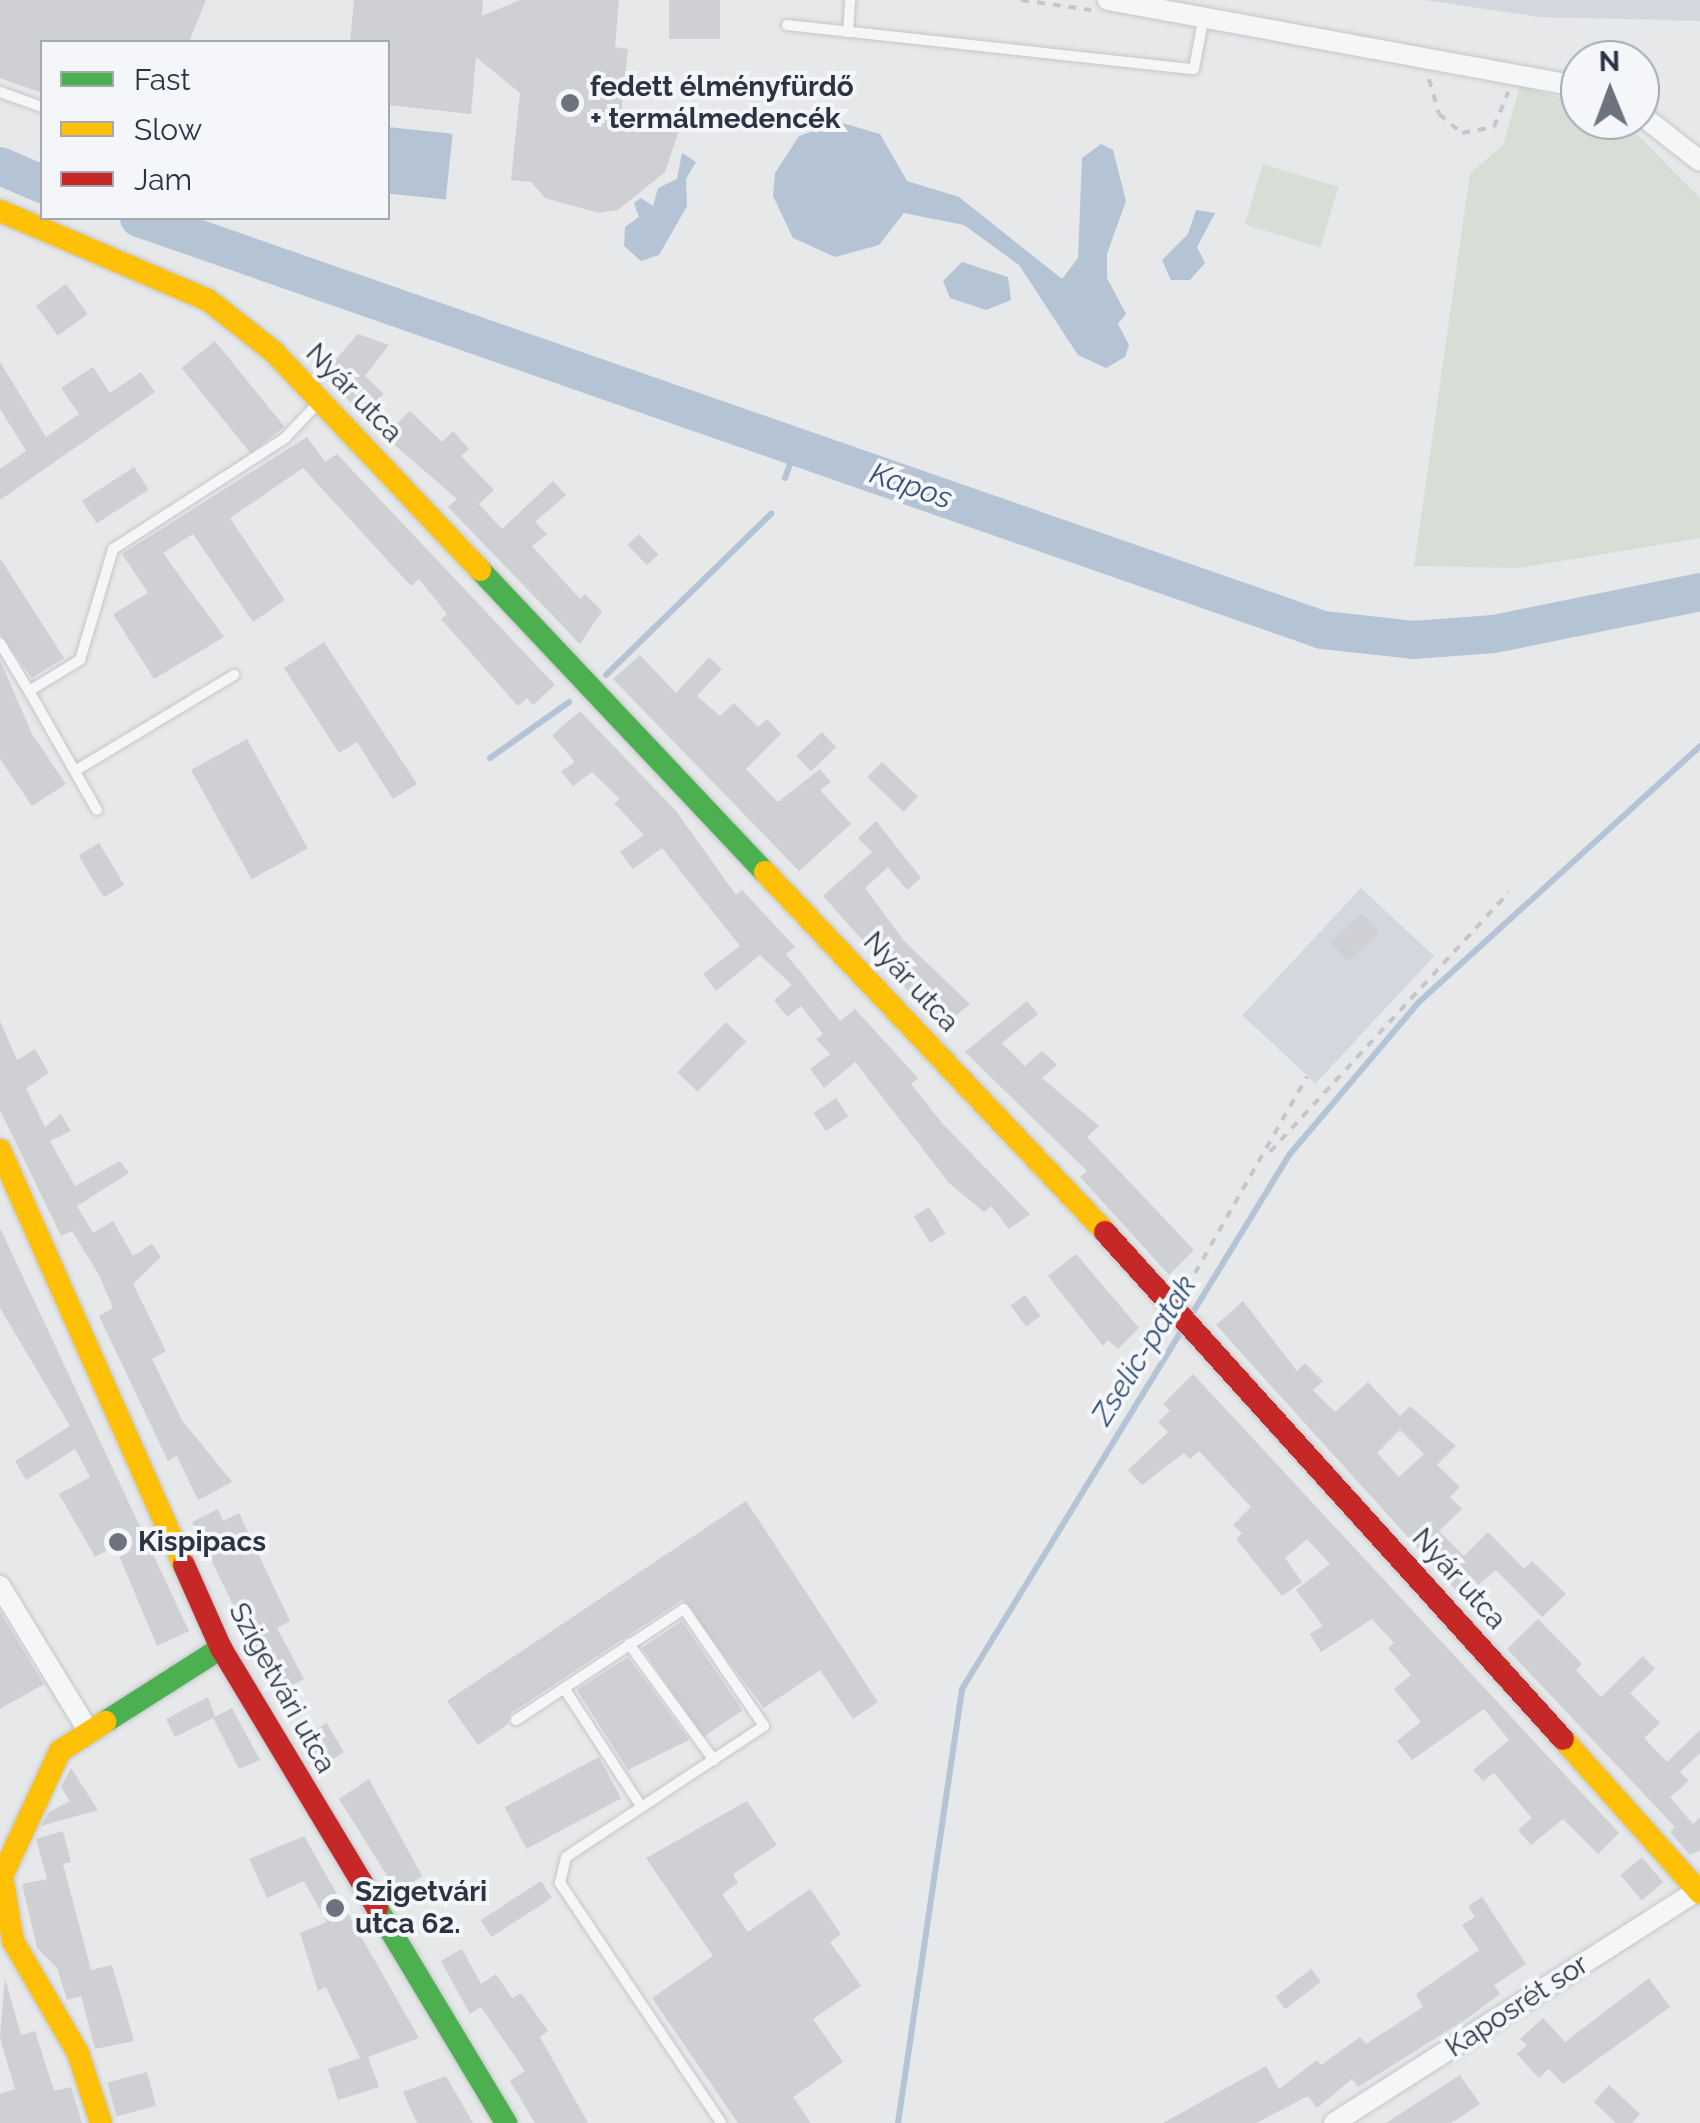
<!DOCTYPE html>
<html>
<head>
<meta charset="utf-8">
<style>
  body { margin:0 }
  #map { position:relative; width:1700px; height:2123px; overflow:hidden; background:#e6e8ea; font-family:Raleway,sans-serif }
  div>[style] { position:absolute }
  .built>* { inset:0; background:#d4d7dd; transform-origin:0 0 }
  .green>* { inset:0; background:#d6ded6; transform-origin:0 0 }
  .water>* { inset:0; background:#b4c4d5; transform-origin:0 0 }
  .stream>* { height:6px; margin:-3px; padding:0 3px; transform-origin:3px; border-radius:3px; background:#b4c4d5 }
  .river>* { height:38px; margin:-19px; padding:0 19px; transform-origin:19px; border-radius:19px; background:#b4c4d5 }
  .building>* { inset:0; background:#ced0d3; transform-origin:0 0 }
  .path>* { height:4px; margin-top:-2px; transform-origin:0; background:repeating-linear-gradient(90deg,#c5c6ca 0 8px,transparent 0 16px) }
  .roads { filter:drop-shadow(0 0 2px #c4c6c8) drop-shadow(0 0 2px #c4c6c8) }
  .lane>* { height:10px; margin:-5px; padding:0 5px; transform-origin:5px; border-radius:5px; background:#f5f6f7 }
  .street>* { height:20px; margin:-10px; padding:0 10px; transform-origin:10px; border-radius:10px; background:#f5f6f7 }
  .fast>* { height:22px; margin:-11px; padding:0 11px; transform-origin:11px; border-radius:11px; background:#4caf50 }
  .slow>* { height:22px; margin:-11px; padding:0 11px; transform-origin:11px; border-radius:11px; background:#ffc107 }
  .jam>* { height:22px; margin:-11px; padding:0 11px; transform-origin:11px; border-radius:11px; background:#c62828 }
  .dots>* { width:28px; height:28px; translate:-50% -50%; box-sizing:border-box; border:5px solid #f4f6f9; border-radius:50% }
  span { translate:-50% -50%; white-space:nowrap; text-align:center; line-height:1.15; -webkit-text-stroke:8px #f4f6f9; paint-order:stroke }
  .poi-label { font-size:28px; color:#2b3445; font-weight:700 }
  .left { translate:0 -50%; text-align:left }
  .street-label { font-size:28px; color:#2b3445 }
  .water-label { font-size:30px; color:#34527a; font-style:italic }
  .legend { position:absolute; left:40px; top:40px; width:350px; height:180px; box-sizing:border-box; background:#f4f6f9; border:2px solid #a4a8b1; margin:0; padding:12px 18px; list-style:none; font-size:30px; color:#2b3445 }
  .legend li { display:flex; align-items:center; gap:20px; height:50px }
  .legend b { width:50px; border:2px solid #a4a8b1 }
  .north { position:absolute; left:1560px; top:40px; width:100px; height:100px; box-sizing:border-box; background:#f4f6f9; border:2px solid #a4a8b1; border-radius:50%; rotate:359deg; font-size:28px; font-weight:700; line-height:40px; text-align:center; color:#2b3445 }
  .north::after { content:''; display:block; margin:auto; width:35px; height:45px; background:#6c737f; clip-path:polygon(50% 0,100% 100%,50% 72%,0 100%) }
</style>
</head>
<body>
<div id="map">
  <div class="built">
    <div style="clip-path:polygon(1424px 0,1700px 0,1700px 21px,1539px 17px)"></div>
    <div style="left:1361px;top:888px;width:100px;height:174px;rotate:43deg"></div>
  </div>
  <div class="green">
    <div style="clip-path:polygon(1520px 86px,1580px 103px,1580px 120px,1626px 123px,1700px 198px,1700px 538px,1519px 568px,1414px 566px,1470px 173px,1503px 145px)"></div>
    <div style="left:1263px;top:164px;width:79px;height:63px;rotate:17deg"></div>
  </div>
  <div class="water">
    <div style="clip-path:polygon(839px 122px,880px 134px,907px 181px,959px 197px,1062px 279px,1078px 258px,1082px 158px,1101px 144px,1113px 150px,1126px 201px,1107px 254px,1107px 278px,1126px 314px,1118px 324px,1129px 345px,1125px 357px,1106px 368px,1078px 355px,1019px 265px,964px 225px,904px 213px,879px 245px,835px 257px,793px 238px,773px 196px,775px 173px,799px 136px)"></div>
    <div style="left:388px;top:127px;width:65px;height:66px;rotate:6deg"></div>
    <div style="clip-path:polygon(682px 153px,696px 162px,686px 179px,687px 206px,659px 255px,641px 261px,624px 246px,625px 227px,639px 217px,634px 203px,641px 198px,653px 206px,658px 188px,677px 179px)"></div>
    <div style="clip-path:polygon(1196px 210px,1215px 213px,1197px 247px,1205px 263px,1190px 280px,1171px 280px,1162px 260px,1188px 234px)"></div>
    <div style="clip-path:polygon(962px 262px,1008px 277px,1011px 300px,986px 310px,950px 298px,943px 281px)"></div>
  </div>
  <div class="stream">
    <div style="left:785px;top:478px;width:33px;rotate:-70deg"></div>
    <div style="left:606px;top:675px;width:231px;rotate:-44.3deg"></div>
    <div style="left:490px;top:758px;width:97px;rotate:-35.3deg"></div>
    <div style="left:1193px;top:1312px;width:185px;rotate:-58.5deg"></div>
    <div style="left:1290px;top:1154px;width:199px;rotate:-49.7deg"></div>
    <div style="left:1419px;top:1002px;width:380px;rotate:-42.3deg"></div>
    <div style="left:898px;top:2123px;width:439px;rotate:-81.6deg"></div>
    <div style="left:962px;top:1689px;width:425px;rotate:-58.5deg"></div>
  </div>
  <div class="river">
    <div style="left:0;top:166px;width:46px;rotate:23.2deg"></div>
    <div style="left:139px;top:218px;width:1254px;rotate:19.19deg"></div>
    <div style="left:1323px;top:630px;width:91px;rotate:6.3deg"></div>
    <div style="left:1413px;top:640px;width:81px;rotate:-4.2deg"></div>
    <div style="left:1494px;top:634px;width:210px;rotate:-11.5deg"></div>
  </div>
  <div class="building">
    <div style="clip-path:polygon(0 0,206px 0,189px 42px,42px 42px,42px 93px,0 78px)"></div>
    <div style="clip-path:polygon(354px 0,483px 0,482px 16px,520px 0,619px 0,615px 47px,628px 49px,621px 115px,682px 121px,665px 172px,618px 210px,599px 213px,545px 198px,531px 182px,511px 180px,520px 93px,476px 57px,471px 114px,388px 105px,388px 42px,350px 42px)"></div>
    <div style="left:669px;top:0;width:51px;height:39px"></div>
    <div style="left:66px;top:284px;width:37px;height:37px;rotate:54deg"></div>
    <div style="clip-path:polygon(358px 334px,389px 345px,365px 376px,384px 394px,361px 414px,324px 373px)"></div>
    <div style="left:215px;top:341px;width:110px;height:43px;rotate:51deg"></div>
    <div style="clip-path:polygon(0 362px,46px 437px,79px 414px,61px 388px,93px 367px,110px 393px,141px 372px,155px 392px,0 500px,0 469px,26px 451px,0 409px)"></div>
    <div style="clip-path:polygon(410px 411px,442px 442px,453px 431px,469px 449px,461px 456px,494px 490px,479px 504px,502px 529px,553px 481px,566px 495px,535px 522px,547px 534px,532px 546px,580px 599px,585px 594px,602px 611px,580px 644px,448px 507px,457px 499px,384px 436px)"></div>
    <div style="clip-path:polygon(307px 437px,325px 462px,337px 454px,555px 685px,533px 705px,527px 698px,518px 706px,441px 619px,447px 614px,419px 579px,411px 586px,303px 468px,230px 518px,285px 600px,253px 622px,193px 534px,163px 553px,224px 637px,154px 679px,113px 614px,148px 593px,122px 554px)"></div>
    <div style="left:134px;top:467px;width:27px;height:62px;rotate:57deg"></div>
    <div style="left:639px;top:534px;width:28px;height:16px;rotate:46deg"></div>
    <div style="clip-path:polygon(0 558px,64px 658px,32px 678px,0 634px)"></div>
    <div style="clip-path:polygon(324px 642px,417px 784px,393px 799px,357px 742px,339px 753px,284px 668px)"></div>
    <div style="clip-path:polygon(640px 655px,676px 693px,709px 657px,722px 669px,697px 696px,720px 716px,734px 703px,758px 727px,767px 719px,781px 734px,746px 769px,778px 802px,820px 769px,831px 782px,820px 790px,851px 824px,799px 871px,613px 679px)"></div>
    <div style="clip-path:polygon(0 660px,32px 734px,66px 784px,32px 806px,0 759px)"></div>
    <div style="clip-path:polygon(580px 711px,676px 811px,736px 895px,742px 890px,795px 947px,786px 954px,840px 1021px,855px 1009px,918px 1078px,911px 1084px,942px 1123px,1030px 1214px,1009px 1229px,991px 1206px,984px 1212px,950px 1184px,855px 1062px,824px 1088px,810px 1069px,830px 1054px,816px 1039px,823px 1034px,801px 1006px,787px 1017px,774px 1000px,792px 985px,760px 955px,716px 991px,703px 974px,740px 946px,662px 848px,633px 869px,620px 852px,644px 835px,614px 803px,620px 799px,592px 772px,573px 786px,561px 771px,575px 762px,552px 735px)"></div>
    <div style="left:822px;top:732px;width:21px;height:35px;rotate:47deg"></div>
    <div style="left:247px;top:739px;width:125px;height:64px;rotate:61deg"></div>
    <div style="left:882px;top:762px;width:50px;height:21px;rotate:44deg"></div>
    <div style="clip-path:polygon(876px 821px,921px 878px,907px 890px,888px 867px,865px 888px,904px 941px,970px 1004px,941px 1028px,823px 896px,872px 852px,858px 838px)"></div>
    <div style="left:99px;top:843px;width:49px;height:24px;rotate:59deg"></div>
    <div style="left:1362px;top:913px;width:26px;height:43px;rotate:47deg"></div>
    <div style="clip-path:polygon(1027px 1001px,1038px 1014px,1002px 1043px,1025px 1066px,1042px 1051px,1057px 1065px,1042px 1078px,1099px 1126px,1087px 1137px,1194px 1250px,1169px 1275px,1080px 1177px,1087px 1171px,965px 1052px)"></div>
    <div style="clip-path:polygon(0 1021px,17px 1060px,35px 1049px,49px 1073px,26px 1088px,45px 1127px,61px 1114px,71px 1131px,50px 1141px,75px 1186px,120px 1161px,129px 1173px,77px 1206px,93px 1233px,113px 1221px,133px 1256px,152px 1244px,161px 1257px,133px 1284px,166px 1351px,152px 1359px,182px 1420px,232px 1482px,198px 1500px,177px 1456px,168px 1461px,99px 1316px,113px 1308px,99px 1275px,72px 1231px,61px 1236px,0 1110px)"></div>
    <div style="left:726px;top:1022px;width:28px;height:70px;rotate:44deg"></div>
    <div style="left:836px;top:1098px;width:22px;height:27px;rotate:56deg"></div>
    <div style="left:929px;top:1207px;width:31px;height:18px;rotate:58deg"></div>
    <div style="clip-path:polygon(0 1228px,189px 1631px,157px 1646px,115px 1546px,95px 1557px,59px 1494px,90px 1477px,75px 1449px,26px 1480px,15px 1461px,70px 1426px,0 1308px)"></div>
    <div style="clip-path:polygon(1076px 1254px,1139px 1328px,1118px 1349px,1108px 1340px,1103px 1346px,1048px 1276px)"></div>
    <div style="left:1025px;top:1295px;width:26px;height:18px;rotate:53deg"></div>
    <div style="clip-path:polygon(evenodd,1243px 1301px,1297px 1371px,1305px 1363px,1323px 1381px,1313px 1390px,1335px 1412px,1368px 1382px,1400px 1416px,1410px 1406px,1456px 1446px,1437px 1465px,1460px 1487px,1450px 1497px,1462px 1509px,1439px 1531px,1464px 1556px,1488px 1532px,1524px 1569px,1532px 1561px,1566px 1594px,1542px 1617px,1496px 1570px,1463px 1598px,1216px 1325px,1243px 1301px,1400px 1430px,1424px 1454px,1399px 1477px,1377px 1453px,1400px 1430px)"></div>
    <div style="clip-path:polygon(1193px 1374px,1619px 1833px,1598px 1854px,1563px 1819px,1531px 1845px,1518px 1830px,1532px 1818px,1494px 1773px,1483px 1781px,1473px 1770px,1509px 1740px,1484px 1709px,1412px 1760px,1397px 1741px,1421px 1722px,1394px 1689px,1411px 1675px,1388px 1648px,1394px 1643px,1372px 1619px,1321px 1652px,1310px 1634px,1323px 1626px,1296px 1590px,1330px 1564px,1307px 1539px,1285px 1558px,1302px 1582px,1282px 1596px,1236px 1539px,1242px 1533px,1233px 1525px,1251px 1507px,1199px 1451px,1190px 1459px,1184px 1453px,1142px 1485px,1128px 1470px,1168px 1432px,1158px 1422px,1170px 1411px,1163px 1404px)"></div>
    <div style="clip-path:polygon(746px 1501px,878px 1702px,853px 1719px,820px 1670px,764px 1708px,682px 1600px,511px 1713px,508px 1724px,478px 1745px,447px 1701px)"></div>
    <div style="clip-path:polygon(218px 1509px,223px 1521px,239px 1513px,290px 1621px,277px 1628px,304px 1679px,277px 1693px,192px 1522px)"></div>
    <div style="clip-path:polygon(0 1612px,44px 1684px,0 1709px)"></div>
    <div style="clip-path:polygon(1538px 1619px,1582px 1664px,1576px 1670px,1601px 1697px,1643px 1656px,1655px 1669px,1630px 1693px,1660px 1723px,1644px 1738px,1667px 1762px,1700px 1730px,1700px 1753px,1680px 1772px,1689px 1781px,1670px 1797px,1693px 1824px,1700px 1817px,1700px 1850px,1690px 1855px,1670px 1832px,1675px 1827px,1507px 1649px)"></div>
    <div style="left:682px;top:1621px;width:108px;height:48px;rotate:56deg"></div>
    <div style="clip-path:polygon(628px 1657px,689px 1740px,628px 1770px,577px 1690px)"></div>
    <div style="clip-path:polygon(208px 1697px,215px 1717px,232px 1708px,260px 1760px,239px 1769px,213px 1718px,175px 1737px,166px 1719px)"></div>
    <div style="left:327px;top:1723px;width:34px;height:31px;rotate:60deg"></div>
    <div style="left:599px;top:1757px;width:47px;height:107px;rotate:62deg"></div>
    <div style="clip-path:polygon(71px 1768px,98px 1810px,41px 1826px,49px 1812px,70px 1801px,61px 1787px)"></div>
    <div style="clip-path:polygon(369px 1779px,422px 1876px,398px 1893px,339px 1799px)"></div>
    <div style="clip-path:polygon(747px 1801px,777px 1845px,733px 1874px,738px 1883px,722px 1894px,748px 1932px,810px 1889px,841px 1934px,830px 1942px,861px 1986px,813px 2019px,843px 2062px,793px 2097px,811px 2123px,738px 2123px,652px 1998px,713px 1956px,646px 1858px)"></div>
    <div style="clip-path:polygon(63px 1831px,71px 1862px,63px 1864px,91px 1970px,112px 1965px,134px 2041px,95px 2049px,81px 1996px,67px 2000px,57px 1968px,37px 1948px,22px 1884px,47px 1879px,36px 1839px)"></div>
    <div style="clip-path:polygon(304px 1836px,419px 2038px,368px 2057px,379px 2087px,338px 2100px,328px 2069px,360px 2058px,326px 1987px,318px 1991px,300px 1933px,327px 1922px,304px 1881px,267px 1898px,249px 1859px)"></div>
    <div style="left:1642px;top:1857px;width:33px;height:28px;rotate:50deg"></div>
    <div style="left:541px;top:1881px;width:20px;height:72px;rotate:57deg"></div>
    <div style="clip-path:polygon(1482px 1897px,1526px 1964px,1494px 1985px,1500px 1994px,1466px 2019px,1358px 2087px,1352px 2079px,1317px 2108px,1308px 2096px,1256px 2123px,1163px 2123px,1266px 2066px,1279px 2089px,1317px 2060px,1321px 2065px,1360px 2037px,1366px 2044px,1423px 2007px,1416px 1994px,1479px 1950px,1462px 1925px,1475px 1917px,1468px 1906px)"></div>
    <div style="clip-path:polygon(462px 1949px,481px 1984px,496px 1974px,512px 1998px,521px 1993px,548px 2031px,540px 2037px,588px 2123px,535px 2123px,510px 2081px,525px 2071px,481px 2007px,470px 2014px,441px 1961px)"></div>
    <div style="left:1311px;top:1969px;width:16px;height:45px;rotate:52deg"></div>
    <div style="clip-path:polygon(5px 1978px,21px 2035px,35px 2031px,54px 2091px,71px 2087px,82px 2123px,0 2123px,0 2094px,15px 2089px,0 2038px)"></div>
    <div style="clip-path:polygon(1649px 1978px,1670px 2007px,1563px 2084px,1549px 2069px,1539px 2078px,1517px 2054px,1527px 2045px,1520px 2039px,1543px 2018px,1565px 2042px)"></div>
    <div style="left:147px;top:2072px;width:35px;height:41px;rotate:75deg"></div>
    <div style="clip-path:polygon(1460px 2075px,1480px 2104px,1451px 2123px,1386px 2123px)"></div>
    <div style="clip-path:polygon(446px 2076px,473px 2123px,417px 2123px,403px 2092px)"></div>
    <div style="clip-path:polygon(1609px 2085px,1640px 2114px,1632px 2123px,1616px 2123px,1594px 2102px)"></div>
  </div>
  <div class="path">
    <div style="left:1021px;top:0;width:71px;rotate:8.1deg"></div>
    <div style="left:1429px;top:79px;width:36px;rotate:74deg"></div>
    <div style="left:1439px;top:114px;width:30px;rotate:40deg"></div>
    <div style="left:1462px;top:133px;width:33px;rotate:-11deg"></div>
    <div style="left:1494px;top:127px;width:38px;rotate:-68deg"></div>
    <div style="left:1270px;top:1152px;width:353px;rotate:-47.4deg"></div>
    <div style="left:1187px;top:1287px;width:242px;rotate:-60.3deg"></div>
  </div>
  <div class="roads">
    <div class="lane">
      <div style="left:787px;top:25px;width:409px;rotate:6.2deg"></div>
      <div style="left:1194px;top:69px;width:55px;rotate:-79.5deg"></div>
      <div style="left:848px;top:32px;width:32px;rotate:-86deg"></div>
      <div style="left:0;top:92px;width:45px;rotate:19.7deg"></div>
      <div style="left:0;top:643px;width:56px;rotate:58.9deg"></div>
      <div style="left:29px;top:691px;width:60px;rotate:-31.3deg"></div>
      <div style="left:80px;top:660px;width:116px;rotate:-73.4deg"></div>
      <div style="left:113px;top:549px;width:205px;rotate:-32.8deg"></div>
      <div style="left:285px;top:438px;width:51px;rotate:-46.6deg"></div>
      <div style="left:29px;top:691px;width:137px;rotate:60.3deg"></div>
      <div style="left:75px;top:771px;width:186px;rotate:-31.1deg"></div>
      <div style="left:629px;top:1644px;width:144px;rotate:53.8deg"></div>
      <div style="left:564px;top:1688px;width:141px;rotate:56.9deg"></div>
      <div style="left:516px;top:1720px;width:201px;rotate:-33.5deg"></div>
      <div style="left:684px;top:1609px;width:142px;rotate:55.6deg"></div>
      <div style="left:764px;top:1726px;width:237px;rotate:146.5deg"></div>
      <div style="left:566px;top:1857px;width:27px;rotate:103deg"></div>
      <div style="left:560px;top:1883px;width:289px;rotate:56.1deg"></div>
    </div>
    <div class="street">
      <div style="left:1108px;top:0;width:480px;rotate:10.4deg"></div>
      <div style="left:1640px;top:114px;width:76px;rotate:38.1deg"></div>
      <div style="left:0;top:1586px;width:171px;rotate:58.6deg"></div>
      <div style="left:1334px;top:2123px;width:434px;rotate:-32.6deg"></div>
    </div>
    <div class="fast">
      <div style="left:480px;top:570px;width:415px;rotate:46.7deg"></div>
      <div style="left:105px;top:1722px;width:138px;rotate:-32.5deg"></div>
      <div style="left:377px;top:1908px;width:251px;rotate:59deg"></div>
    </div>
    <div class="slow">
      <div style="left:0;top:211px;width:226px;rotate:23.2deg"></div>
      <div style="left:208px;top:300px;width:84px;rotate:38.2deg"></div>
      <div style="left:274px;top:352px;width:300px;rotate:46.6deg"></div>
      <div style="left:765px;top:872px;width:495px;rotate:46.6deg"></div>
      <div style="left:0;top:1150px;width:454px;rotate:66.1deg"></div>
      <div style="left:1563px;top:1739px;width:206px;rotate:48.3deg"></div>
      <div style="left:101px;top:2123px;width:74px;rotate:-108.2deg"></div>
      <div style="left:78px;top:2053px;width:129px;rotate:-120.1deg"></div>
      <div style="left:13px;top:1941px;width:66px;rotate:-99.6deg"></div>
      <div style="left:2px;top:1876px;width:138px;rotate:-65.1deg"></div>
      <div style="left:60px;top:1751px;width:54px;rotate:-32.8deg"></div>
    </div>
    <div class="jam">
      <div style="left:1105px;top:1232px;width:683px;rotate:47.91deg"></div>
      <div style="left:184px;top:1565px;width:91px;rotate:66deg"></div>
      <div style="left:221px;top:1648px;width:303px;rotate:59deg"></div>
    </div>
  </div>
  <div class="dots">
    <div style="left:570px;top:103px;background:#6c737f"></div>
    <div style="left:118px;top:1542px;background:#6c737f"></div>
    <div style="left:335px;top:1908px;background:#6c737f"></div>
  </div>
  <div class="poi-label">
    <span class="left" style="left:590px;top:103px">fedett élményfürdő<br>+ termálmedencék</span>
    <span class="left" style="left:138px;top:1542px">Kispipacs</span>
    <span class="left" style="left:355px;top:1908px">Szigetvári<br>utca 62.</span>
  </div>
  <div class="street-label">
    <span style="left:354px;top:393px;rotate:46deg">Nyár utca</span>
    <span style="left:911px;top:982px;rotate:47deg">Nyár utca</span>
    <span style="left:1459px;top:1579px;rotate:48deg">Nyár utca</span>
    <span style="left:282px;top:1688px;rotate:61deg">Szigetvári utca</span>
    <span style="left:1517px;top:2006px;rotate:-33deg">Kaposrét sor</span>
  </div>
  <div class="water-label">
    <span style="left:911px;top:486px;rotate:19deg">Kapos</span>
    <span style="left:1144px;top:1350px;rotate:-58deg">Zselic-patak</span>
  </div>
  <ul class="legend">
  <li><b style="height:12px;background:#4caf50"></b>Fast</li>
  <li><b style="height:12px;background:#ffc107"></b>Slow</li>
  <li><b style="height:12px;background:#c62828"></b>Jam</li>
  </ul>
  <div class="north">N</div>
</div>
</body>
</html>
